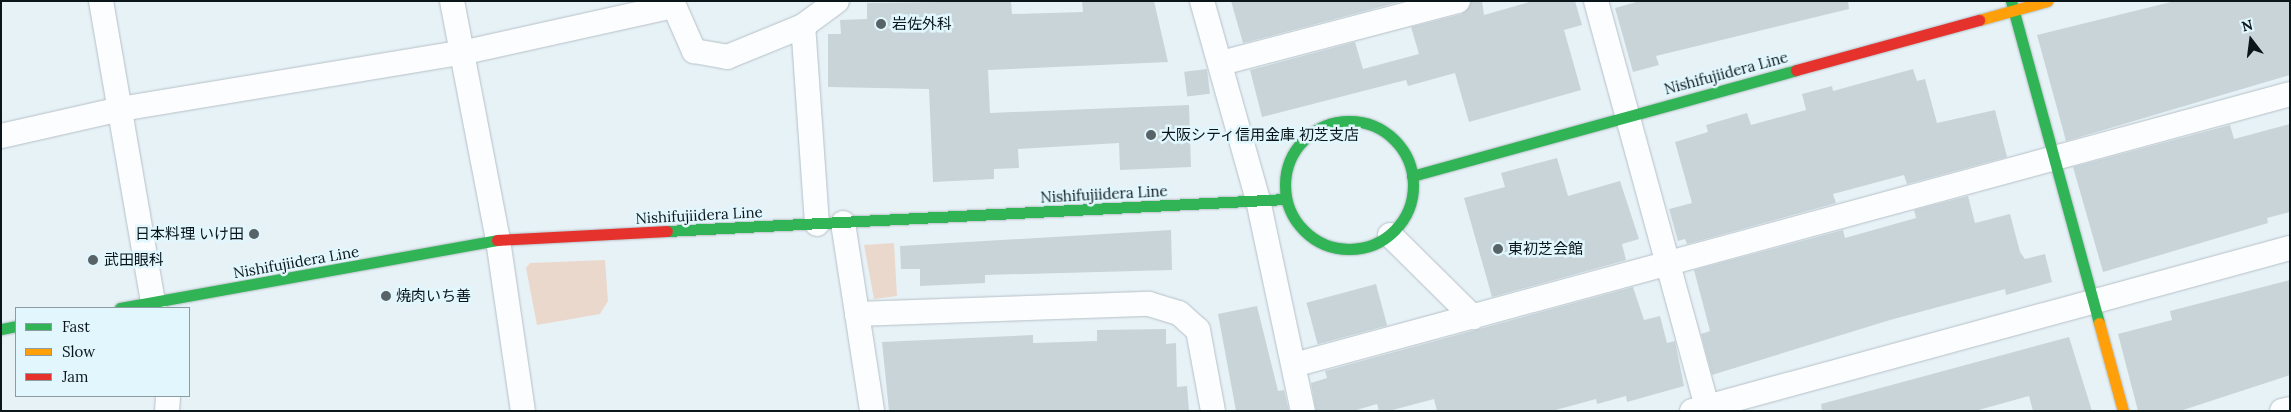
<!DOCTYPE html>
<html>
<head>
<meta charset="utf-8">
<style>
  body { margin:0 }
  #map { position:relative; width:2291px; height:412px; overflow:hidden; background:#e7f2f7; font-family:Lora,"Noto Sans JP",serif }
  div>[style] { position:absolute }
  .green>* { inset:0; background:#ebd8cc }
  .building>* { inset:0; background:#c9d4d9; transform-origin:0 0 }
  .roads { filter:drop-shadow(0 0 1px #b6c0c6) drop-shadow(0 0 1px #b6c0c6) }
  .street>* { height:24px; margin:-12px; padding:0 12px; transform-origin:12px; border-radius:12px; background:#fbfdfe }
  .fast>* { height:11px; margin:-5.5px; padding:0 5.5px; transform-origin:5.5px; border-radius:5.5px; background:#30b455 }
  .fast>.ring { margin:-5.5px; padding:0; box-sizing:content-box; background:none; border:11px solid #30b455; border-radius:50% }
  .slow>* { height:11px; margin:-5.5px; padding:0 5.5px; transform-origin:5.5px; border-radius:5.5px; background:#ff9f0a }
  .jam>* { height:11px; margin:-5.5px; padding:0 5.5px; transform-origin:5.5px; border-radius:5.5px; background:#e5322d }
  .dots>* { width:14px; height:14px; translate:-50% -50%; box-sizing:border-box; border:2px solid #e1f6fd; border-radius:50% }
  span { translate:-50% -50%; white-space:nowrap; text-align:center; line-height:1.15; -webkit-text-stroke:5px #e1f6fd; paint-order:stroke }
  .poi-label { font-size:15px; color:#0a161a }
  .left { translate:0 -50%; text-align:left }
  .right { translate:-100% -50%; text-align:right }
  .street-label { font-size:15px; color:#0a161a }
  .frame { position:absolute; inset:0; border:2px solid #0a161a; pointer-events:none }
  .legend { position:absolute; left:15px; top:307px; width:175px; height:90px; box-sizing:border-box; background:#e1f6fd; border:1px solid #8b9ca2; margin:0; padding:6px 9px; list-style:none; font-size:15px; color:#0a161a }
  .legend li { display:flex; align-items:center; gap:10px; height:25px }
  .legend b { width:25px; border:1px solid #8b9ca2 }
  .north { position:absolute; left:2226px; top:15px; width:50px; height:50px; -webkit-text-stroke:4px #e1f6fd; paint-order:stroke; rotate:345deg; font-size:14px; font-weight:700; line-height:20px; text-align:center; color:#0a161a }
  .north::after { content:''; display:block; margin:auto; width:18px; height:22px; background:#0a161a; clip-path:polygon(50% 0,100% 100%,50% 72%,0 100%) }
</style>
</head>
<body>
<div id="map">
  <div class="green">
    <div style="clip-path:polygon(894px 243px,897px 296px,874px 299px,864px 245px)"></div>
    <div style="clip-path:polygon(605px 260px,608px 301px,600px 314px,537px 325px,526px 268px,530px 263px)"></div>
  </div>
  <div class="building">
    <div style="clip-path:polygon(1011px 1px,1012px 14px,1083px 12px,1082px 1px,1154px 1px,1168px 62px,988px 70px,990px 113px,1189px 105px,1191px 167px,1120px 170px,1119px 143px,1018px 149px,1019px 168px,994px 169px,994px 179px,933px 182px,929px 89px,828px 87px,828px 34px,841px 34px,840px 20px,867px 19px,867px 3px)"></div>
    <div style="clip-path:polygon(1231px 1px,1403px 1px,1243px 43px)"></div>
    <div style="clip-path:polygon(1471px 1px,1482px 1px,1484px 15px,1533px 1px,1575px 1px,1582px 25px,1564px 30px,1581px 90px,1469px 122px,1455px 73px,1408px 86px,1406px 80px,1262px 117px,1250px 70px,1355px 42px,1363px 69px,1419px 54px,1411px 27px,1462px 14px)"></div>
    <div style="clip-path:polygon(1640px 1px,1848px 1px,1849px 9px,1656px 56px,1659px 65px,1633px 72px,1615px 8px)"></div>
    <div style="clip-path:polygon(2175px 1px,2290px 1px,2290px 75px,2066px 141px,2037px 35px)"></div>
    <div style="left:1207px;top:69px;width:25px;height:23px;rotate:83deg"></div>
    <div style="clip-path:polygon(1913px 69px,1917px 81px,1925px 79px,1937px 123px,1995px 110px,2007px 157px,1907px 184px,1904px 175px,1833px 194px,1836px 203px,1687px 244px,1685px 239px,1678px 241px,1669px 209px,1692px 203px,1675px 142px,1708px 132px,1706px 125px,1747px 113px,1751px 125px,1806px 110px,1802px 94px,1832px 86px,1833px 91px)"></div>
    <div style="clip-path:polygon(2290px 124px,2290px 212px,2267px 218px,2268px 223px,2103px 272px,2073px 167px,2230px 125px,2234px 139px)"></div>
    <div style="clip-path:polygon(1557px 158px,1568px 196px,1620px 181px,1639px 239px,1622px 244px,1626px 260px,1492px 297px,1464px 198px,1505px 187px,1501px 173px)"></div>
    <div style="clip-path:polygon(1968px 196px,1975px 223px,2010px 214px,2020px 252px,2025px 259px,2045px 254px,2052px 282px,2006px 295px,2005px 289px,1890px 320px,1712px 375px,1701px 334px,1710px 331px,1694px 270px,1843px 230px,1845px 238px,1916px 218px,1914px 210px)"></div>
    <div style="clip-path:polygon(1171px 230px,1172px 270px,985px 275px,985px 283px,920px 286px,920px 269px,901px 269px,900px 246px)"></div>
    <div style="clip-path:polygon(2290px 280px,2290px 375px,2180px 411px,2138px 411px,2118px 334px,2172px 320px,2170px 311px)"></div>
    <div style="left:1376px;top:284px;width:43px;height:72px;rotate:75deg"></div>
    <div style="clip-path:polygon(1633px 287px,1644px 320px,1660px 316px,1667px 343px,1675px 341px,1684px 386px,1627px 402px,1626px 396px,1597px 404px,1596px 399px,1552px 411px,1437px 411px,1434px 399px,1389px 411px,1379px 411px,1377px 404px,1353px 411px,1316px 411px,1311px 383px,1327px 378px,1325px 371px)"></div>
    <div style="clip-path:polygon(1257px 306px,1278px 391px,1284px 390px,1289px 411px,1236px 411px,1218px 314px)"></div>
    <div style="clip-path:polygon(1166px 329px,1166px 344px,1176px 343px,1177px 387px,1187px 386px,1189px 411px,889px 411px,882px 342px,1033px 335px,1033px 343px,1097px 341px,1097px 330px)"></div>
    <div style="clip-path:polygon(2069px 337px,2092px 411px,2033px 411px,2029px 396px,1975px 411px,1822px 411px,1821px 404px)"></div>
  </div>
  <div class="roads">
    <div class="street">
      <div style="left:101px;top:1px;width:312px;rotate:80.2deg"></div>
      <div style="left:452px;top:1px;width:243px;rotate:79.1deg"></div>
      <div style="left:498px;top:240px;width:173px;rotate:81.7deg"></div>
      <div style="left:672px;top:1px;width:55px;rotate:66.3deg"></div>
      <div style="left:694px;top:51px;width:34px;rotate:10deg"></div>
      <div style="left:727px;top:57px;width:82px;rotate:-22.2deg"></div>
      <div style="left:1202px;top:1px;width:207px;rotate:74.3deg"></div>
      <div style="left:1258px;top:200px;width:216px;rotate:78deg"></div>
      <div style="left:1596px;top:1px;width:425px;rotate:74.7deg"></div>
      <div style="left:1221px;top:63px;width:245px;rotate:-14.7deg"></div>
      <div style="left:1px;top:136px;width:123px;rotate:-12.7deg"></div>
      <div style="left:121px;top:109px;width:345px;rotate:-9.4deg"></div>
      <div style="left:461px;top:53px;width:217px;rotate:-12.5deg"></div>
      <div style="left:843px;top:223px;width:190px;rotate:81.2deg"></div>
      <div style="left:817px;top:224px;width:198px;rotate:-94deg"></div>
      <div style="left:803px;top:26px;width:42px;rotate:-36.3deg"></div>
      <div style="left:1390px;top:235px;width:117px;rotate:44.7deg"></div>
      <div style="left:857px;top:314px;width:292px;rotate:-2deg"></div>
      <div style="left:1149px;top:304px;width:31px;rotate:17deg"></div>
      <div style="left:1179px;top:313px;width:25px;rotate:42deg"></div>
      <div style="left:1198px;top:330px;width:82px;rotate:79.5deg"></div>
      <div style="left:1294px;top:365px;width:1032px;rotate:-15.22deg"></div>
      <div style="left:167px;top:411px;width:15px;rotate:-86deg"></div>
      <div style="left:1692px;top:411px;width:620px;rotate:-15.25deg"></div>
      <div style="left:2282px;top:411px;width:8px;rotate:-14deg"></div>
    </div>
    <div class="fast">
      <div style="left:2011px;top:1px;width:334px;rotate:74.7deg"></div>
      <div class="ring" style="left:1285px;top:121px;width:117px;height:117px"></div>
      <div style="left:1412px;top:176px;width:398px;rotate:-15.4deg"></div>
      <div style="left:667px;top:231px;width:620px;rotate:-2.96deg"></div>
      <div style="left:120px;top:308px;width:383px;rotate:-10.2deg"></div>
      <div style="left:1px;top:329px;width:15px;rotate:-11deg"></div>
    </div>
    <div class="slow">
      <div style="left:1979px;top:20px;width:71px;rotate:-15.6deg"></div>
      <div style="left:2099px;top:323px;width:91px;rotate:74.7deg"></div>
    </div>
    <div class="jam">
      <div style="left:1796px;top:70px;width:190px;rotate:-15.3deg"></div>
      <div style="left:497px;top:240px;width:170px;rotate:-3deg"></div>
    </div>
  </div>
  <div class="dots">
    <div style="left:881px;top:24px;background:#576367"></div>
    <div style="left:1151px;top:135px;background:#576367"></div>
    <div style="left:254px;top:234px;background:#576367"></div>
    <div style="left:1498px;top:249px;background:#576367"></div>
    <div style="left:93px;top:260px;background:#576367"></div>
    <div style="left:386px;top:296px;background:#576367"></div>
  </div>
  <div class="poi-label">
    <span class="left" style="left:892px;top:24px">岩佐外科</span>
    <span class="left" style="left:1161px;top:135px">大阪シティ信用金庫 初芝支店</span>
    <span class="right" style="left:244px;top:234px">日本料理 いけ田</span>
    <span class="left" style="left:1508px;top:249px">東初芝会館</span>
    <span class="left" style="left:104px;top:260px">武田眼科</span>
    <span class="left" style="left:396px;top:296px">焼肉いち善</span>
  </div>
  <div class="street-label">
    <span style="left:1726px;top:73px;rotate:-15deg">Nishifujiidera Line</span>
    <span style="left:1104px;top:194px;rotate:-3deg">Nishifujiidera Line</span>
    <span style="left:699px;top:215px;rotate:-3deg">Nishifujiidera Line</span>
    <span style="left:296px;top:262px;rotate:-10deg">Nishifujiidera Line</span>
  </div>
  <div class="frame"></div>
  <ul class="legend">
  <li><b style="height:6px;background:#30b455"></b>Fast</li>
  <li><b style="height:6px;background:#ff9f0a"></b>Slow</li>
  <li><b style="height:6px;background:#e5322d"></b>Jam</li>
  </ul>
  <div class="north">N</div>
</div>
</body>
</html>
